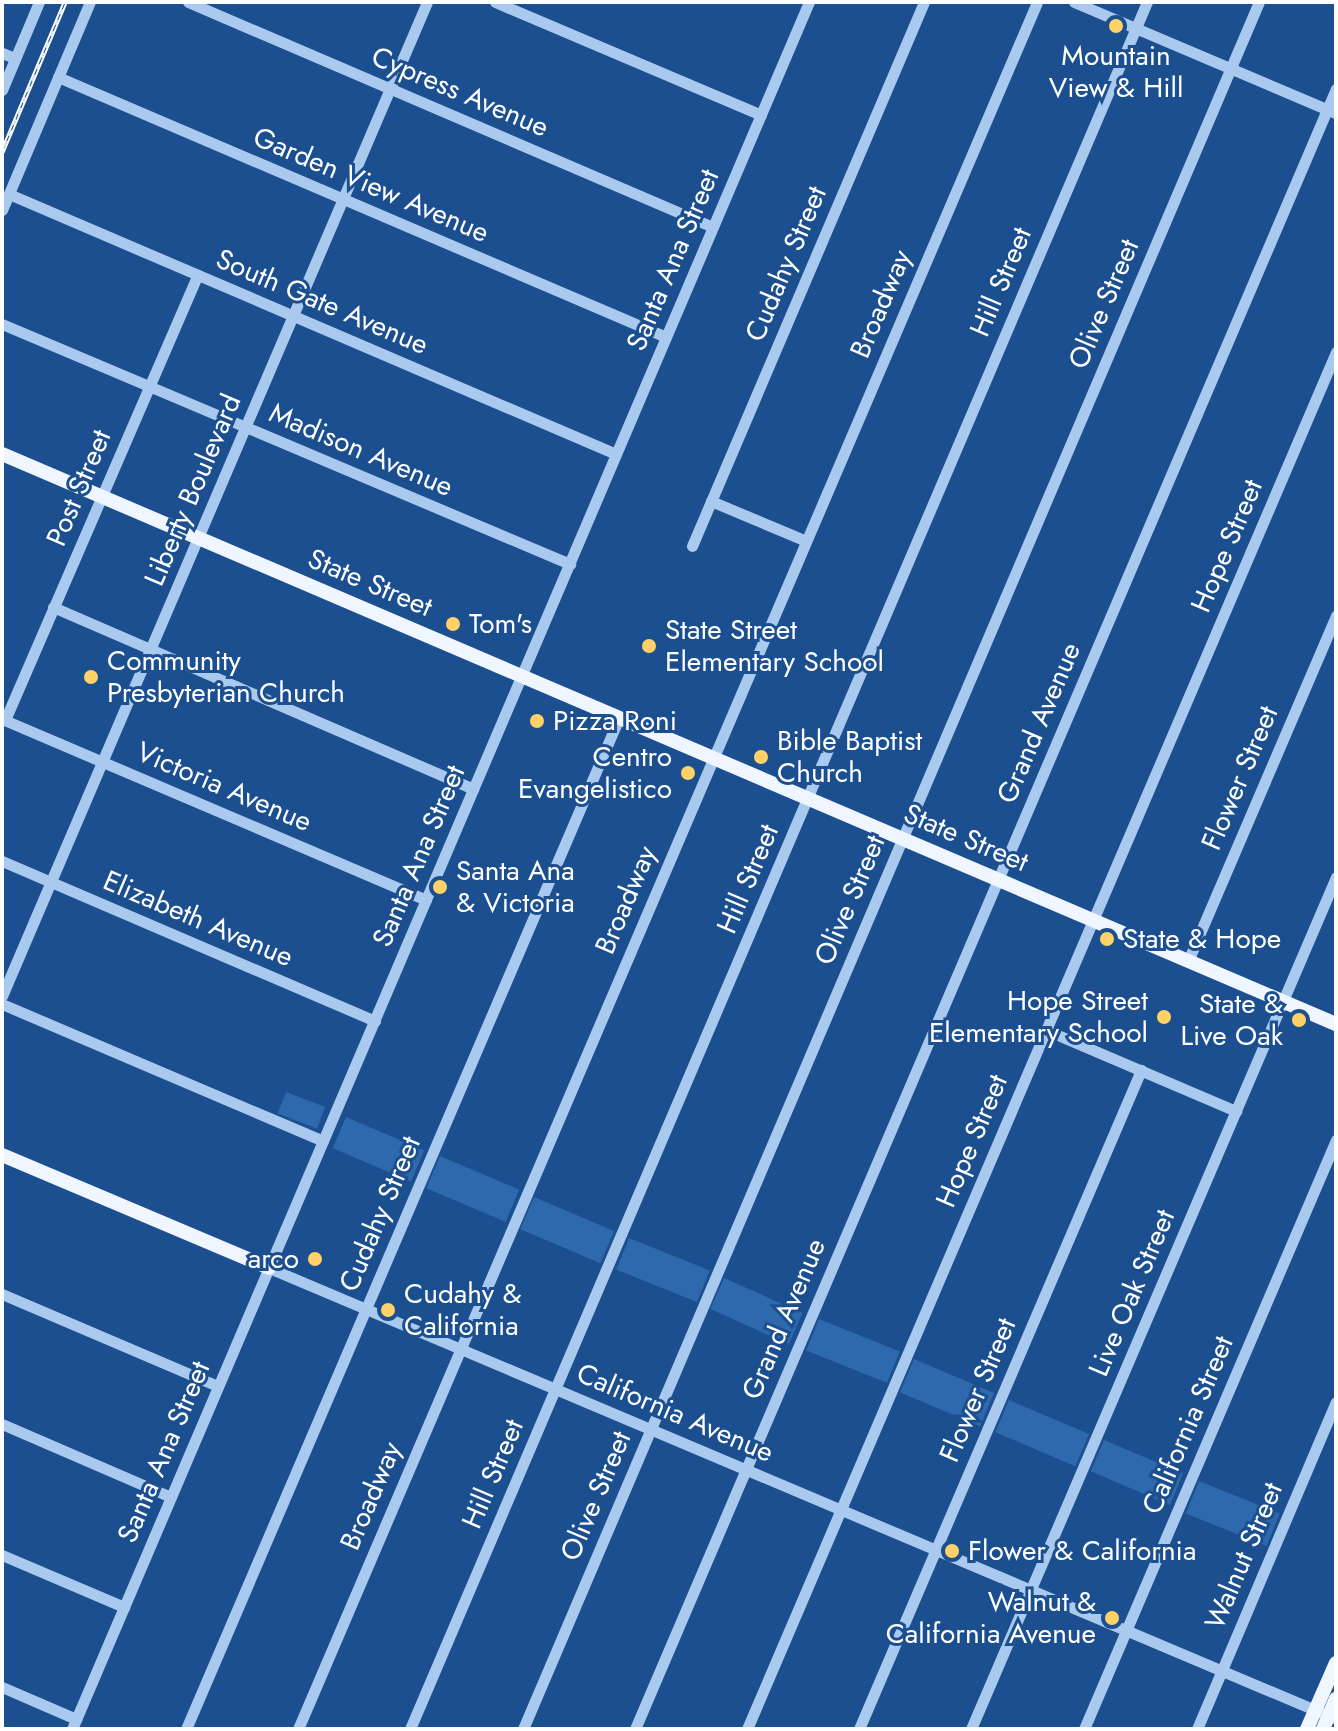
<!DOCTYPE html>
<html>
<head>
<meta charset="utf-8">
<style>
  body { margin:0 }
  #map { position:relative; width:1338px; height:1731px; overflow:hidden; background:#1b4f8f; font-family:Jost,sans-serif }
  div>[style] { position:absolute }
  .green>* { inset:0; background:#2e69ad; transform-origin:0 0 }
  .minor>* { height:11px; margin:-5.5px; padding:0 5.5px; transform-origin:5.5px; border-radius:5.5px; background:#a9c9ee }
  .major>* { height:14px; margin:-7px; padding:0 7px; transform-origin:7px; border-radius:7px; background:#f0f6ff }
  .rail>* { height:5px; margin-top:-2.5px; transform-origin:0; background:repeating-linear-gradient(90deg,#1b4f8f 0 6px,#fff 0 12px); box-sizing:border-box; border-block:2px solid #fff }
  .dots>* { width:22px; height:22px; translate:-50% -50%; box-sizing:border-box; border:4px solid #1b4f8f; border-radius:50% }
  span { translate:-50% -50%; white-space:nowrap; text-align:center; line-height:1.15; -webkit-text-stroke:6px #1b4f8f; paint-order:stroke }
  .poi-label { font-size:28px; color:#fff }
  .left { translate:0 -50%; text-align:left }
  .right { translate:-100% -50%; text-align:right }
  .street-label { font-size:28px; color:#fff }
  .frame { position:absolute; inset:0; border:4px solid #fff; pointer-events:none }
</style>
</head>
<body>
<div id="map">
  <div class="green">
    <div style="left:286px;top:1092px;width:42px;height:23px;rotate:21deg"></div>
    <div style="left:346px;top:1117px;width:85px;height:34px;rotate:23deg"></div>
    <div style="left:440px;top:1156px;width:86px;height:35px;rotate:23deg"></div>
    <div style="left:534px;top:1197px;width:87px;height:35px;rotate:23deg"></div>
    <div style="left:629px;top:1238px;width:87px;height:34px;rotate:22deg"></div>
    <div style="left:724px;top:1278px;width:86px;height:34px;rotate:24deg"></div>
    <div style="left:819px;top:1319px;width:87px;height:34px;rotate:22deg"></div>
    <div style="left:914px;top:1359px;width:87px;height:36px;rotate:23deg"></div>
    <div style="left:1009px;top:1400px;width:87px;height:35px;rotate:23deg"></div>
    <div style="left:1104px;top:1440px;width:86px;height:34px;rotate:23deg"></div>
    <div style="left:1199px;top:1481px;width:87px;height:35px;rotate:22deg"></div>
  </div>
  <div class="minor">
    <div style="left:188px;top:2px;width:571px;rotate:23.2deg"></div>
    <div style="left:495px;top:2px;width:289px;rotate:23deg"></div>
    <div style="left:1074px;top:2px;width:285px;rotate:23deg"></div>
    <div style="left:2px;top:53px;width:14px;rotate:21deg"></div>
    <div style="left:58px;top:77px;width:661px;rotate:23.15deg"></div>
    <div style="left:2px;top:90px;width:95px;rotate:-67.2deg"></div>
    <div style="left:9px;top:194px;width:660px;rotate:23.19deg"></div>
    <div style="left:2px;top:210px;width:226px;rotate:-67.1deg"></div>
    <div style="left:2px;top:324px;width:617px;rotate:22.91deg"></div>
    <div style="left:711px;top:501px;width:103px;rotate:22.8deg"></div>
    <div style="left:692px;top:546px;width:591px;rotate:-66.9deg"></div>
    <div style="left:53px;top:607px;width:458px;rotate:23.4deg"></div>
    <div style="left:2px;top:719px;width:461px;rotate:23.1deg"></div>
    <div style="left:5px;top:720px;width:485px;rotate:-66.6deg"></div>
    <div style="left:2px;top:861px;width:406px;rotate:23.2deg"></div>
    <div style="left:1188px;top:961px;width:376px;rotate:-66.8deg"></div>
    <div style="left:2px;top:996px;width:1081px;rotate:-66.85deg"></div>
    <div style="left:2px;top:1004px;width:349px;rotate:23.1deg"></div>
    <div style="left:1046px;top:1030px;width:207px;rotate:23.1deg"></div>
    <div style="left:269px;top:1268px;width:1158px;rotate:22.91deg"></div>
    <div style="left:2px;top:1294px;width:235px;rotate:23.1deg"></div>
    <div style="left:2px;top:1424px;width:184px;rotate:23.4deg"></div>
    <div style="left:2px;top:1555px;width:133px;rotate:23.1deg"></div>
    <div style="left:2px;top:1687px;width:81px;rotate:23.4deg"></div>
    <div style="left:72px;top:1729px;width:1878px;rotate:-66.89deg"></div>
    <div style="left:186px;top:1729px;width:1100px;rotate:-66.82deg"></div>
    <div style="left:298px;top:1729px;width:1878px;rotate:-66.83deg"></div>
    <div style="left:410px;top:1729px;width:1878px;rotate:-66.89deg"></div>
    <div style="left:523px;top:1729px;width:1877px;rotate:-66.92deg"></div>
    <div style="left:635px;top:1729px;width:1784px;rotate:-66.86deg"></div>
    <div style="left:747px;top:1729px;width:1498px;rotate:-66.84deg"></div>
    <div style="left:859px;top:1729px;width:717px;rotate:-66.83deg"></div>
    <div style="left:971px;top:1729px;width:927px;rotate:-66.81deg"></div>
    <div style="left:1084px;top:1729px;width:641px;rotate:-66.84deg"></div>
    <div style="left:1197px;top:1729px;width:355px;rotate:-67deg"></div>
  </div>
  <div class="major">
    <div style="left:2px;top:454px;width:1451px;rotate:23.14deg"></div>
    <div style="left:2px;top:1155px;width:290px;rotate:22.9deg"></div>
    <div style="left:1307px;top:1729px;width:72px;rotate:-66.3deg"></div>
    <div style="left:1323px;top:1729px;width:33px;rotate:-67deg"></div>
  </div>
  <div class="rail">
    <div style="left:2px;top:152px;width:163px;rotate:-67.2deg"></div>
  </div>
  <div class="dots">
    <div style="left:1116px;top:26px;background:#ffd166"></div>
    <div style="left:453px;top:624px;background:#ffd166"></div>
    <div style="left:649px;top:646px;background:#ffd166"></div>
    <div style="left:91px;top:677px;background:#ffd166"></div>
    <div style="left:537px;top:721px;background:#ffd166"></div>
    <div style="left:761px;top:757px;background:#ffd166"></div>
    <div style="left:688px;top:773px;background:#ffd166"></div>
    <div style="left:440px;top:887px;background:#ffd166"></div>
    <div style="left:1107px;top:939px;background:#ffd166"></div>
    <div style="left:1164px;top:1017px;background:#ffd166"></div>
    <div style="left:1299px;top:1020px;background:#ffd166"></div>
    <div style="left:315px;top:1259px;background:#ffd166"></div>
    <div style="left:388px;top:1310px;background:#ffd166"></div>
    <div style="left:952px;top:1551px;background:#ffd166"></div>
    <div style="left:1112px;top:1618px;background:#ffd166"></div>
  </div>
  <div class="poi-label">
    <span style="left:1116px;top:72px">Mountain<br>View &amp; Hill</span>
    <span class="left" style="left:469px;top:624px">Tom's</span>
    <span class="left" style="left:665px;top:646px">State Street<br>Elementary School</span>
    <span class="left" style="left:107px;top:677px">Community<br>Presbyterian Church</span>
    <span class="left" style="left:553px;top:721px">Pizza Roni</span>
    <span class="left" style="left:777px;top:757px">Bible Baptist<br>Church</span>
    <span class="right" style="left:672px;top:773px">Centro<br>Evangelistico</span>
    <span class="left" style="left:456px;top:887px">Santa Ana<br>&amp; Victoria</span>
    <span class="left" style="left:1123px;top:939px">State &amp; Hope</span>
    <span class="right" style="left:1148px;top:1017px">Hope Street<br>Elementary School</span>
    <span class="right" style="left:1283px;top:1020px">State &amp;<br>Live Oak</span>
    <span class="right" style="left:299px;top:1259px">arco</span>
    <span class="left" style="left:404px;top:1310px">Cudahy &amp;<br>California</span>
    <span class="left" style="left:968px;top:1551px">Flower &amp; California</span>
    <span class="right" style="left:1096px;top:1618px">Walnut &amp;<br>California Avenue</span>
  </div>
  <div class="street-label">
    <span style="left:460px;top:92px;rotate:23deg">Cypress Avenue</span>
    <span style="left:371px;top:185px;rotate:23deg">Garden View Avenue</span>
    <span style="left:673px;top:260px;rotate:-67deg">Santa Ana Street</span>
    <span style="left:786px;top:264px;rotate:-67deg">Cudahy Street</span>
    <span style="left:1001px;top:282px;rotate:-67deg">Hill Street</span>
    <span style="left:322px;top:302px;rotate:23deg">South Gate Avenue</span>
    <span style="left:881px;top:304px;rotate:-67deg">Broadway</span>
    <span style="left:1104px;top:304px;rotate:-67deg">Olive Street</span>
    <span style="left:361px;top:450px;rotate:23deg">Madison Avenue</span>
    <span style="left:79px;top:488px;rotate:-67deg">Post Street</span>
    <span style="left:193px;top:490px;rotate:-67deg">Liberty Boulevard</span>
    <span style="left:1227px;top:546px;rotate:-67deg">Hope Street</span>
    <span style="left:370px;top:583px;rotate:23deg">State Street</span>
    <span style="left:1039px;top:723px;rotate:-67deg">Grand Avenue</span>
    <span style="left:1240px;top:778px;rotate:-67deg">Flower Street</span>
    <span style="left:224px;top:787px;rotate:23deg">Victoria Avenue</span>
    <span style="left:966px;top:838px;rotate:23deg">State Street</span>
    <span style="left:419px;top:856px;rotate:-67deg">Santa Ana Street</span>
    <span style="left:748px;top:879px;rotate:-67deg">Hill Street</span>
    <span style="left:626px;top:900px;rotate:-67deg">Broadway</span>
    <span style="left:850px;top:900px;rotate:-67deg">Olive Street</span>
    <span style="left:198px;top:919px;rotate:23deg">Elizabeth Avenue</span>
    <span style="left:972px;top:1141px;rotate:-67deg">Hope Street</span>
    <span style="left:380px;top:1214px;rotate:-67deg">Cudahy Street</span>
    <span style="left:1132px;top:1293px;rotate:-67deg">Live Oak Street</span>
    <span style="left:784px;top:1319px;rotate:-67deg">Grand Avenue</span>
    <span style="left:978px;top:1390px;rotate:-67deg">Flower Street</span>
    <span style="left:675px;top:1413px;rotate:23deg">California Avenue</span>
    <span style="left:1188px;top:1425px;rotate:-67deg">California Street</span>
    <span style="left:164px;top:1452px;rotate:-67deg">Santa Ana Street</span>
    <span style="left:493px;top:1474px;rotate:-67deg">Hill Street</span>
    <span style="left:371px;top:1496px;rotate:-67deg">Broadway</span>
    <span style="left:596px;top:1496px;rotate:-67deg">Olive Street</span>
    <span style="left:1244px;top:1556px;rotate:-67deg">Walnut Street</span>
  </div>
  <div class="frame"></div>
</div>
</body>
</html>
